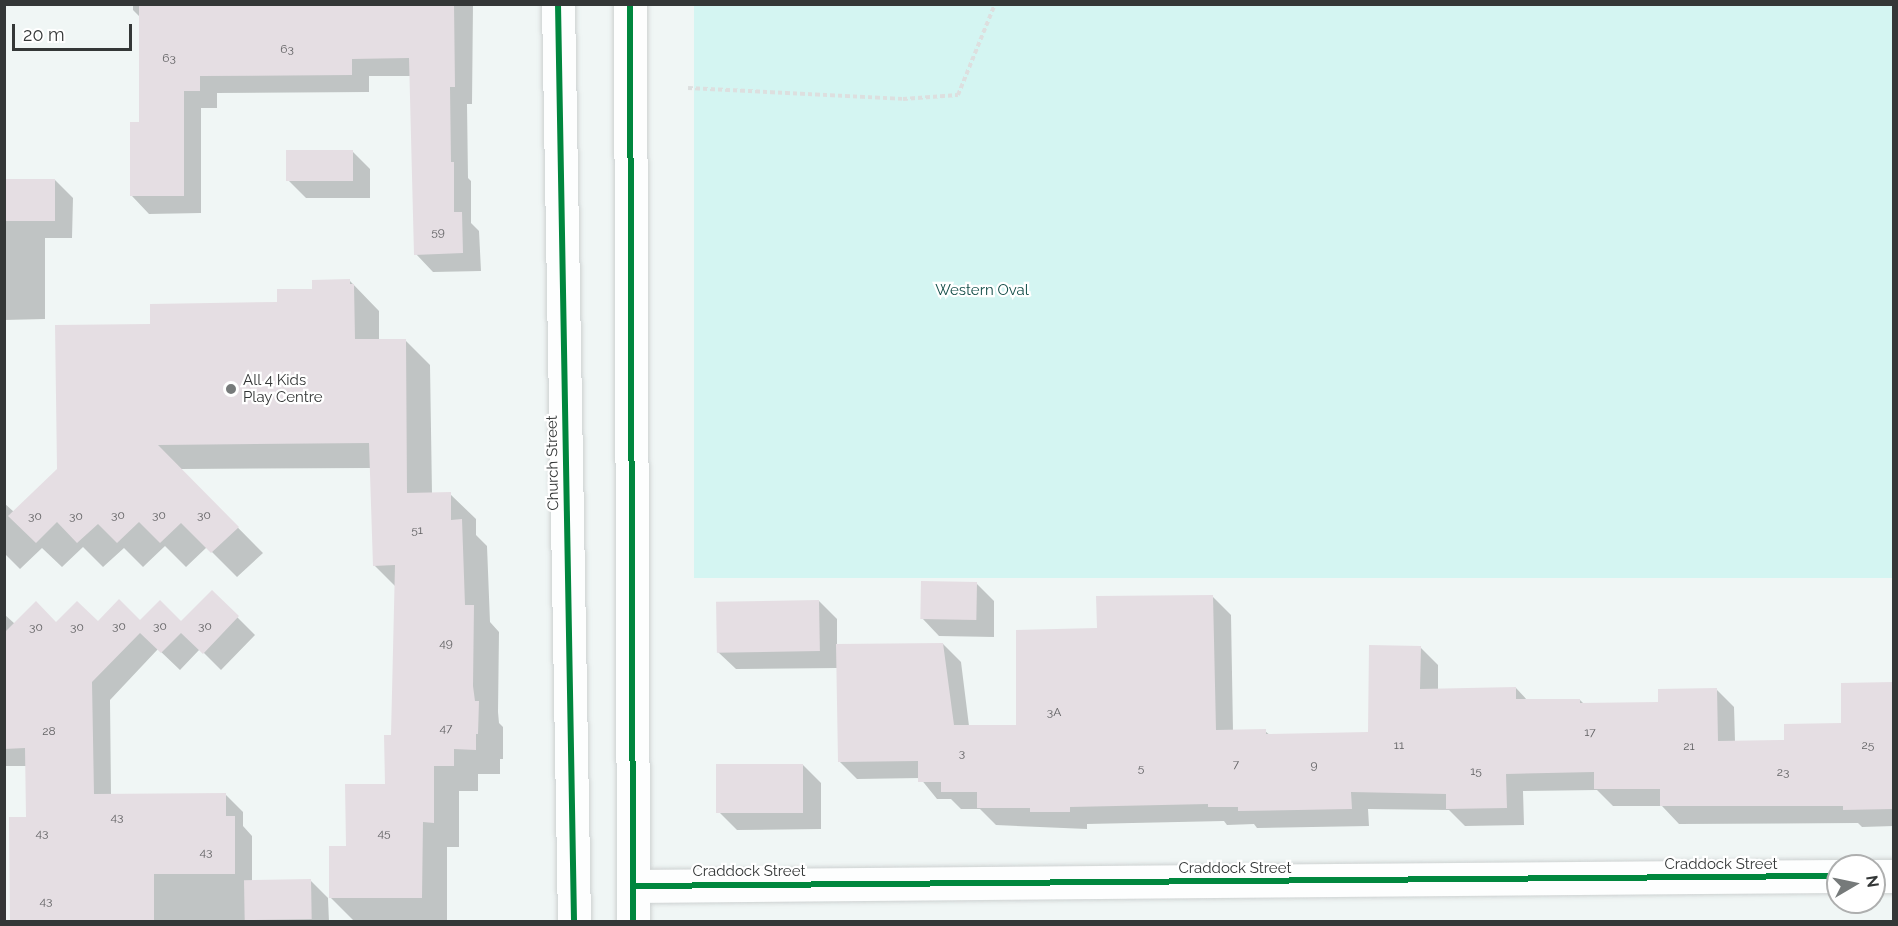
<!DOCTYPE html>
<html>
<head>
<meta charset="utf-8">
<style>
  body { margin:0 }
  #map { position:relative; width:1898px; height:926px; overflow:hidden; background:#f0f6f5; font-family:Raleway,sans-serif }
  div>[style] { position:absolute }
  .green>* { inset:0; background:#d4f5f2; transform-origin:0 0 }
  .shadow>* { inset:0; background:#0003 }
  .building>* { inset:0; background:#e5dee3; transform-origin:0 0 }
  .path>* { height:4px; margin-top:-2px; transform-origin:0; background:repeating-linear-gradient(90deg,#dddfdf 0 4.5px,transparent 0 7.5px) }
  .roads { filter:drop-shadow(0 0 2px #cdd1d1) drop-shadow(0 0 2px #cdd1d1) }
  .minor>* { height:33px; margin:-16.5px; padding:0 16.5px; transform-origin:16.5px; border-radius:16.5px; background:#fdfefe }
  .trunk>* { height:33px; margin:-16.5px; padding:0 16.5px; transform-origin:16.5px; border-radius:16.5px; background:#fdfefe }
  .cycleway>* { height:6px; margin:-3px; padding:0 3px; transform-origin:3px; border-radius:3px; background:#00873e }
  .dots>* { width:16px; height:16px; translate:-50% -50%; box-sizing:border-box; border:3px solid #fff; border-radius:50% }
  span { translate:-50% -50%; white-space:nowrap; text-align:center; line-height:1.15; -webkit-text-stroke:4.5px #fff; paint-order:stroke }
  .number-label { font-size:12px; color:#626264 }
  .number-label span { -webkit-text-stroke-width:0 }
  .park-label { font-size:15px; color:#134d48 }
  .poi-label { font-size:15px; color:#343737 }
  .left { translate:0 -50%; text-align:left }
  .street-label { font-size:15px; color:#343737 }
  .frame { position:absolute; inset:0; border:6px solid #343737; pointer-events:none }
  .north { position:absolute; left:1826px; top:854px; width:60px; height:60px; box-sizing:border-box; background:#fff; border:2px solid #aeafaf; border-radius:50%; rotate:81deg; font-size:16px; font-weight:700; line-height:24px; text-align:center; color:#343737 }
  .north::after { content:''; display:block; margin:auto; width:21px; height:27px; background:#767a7a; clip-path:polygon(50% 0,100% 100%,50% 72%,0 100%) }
  .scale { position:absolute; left:12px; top:24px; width:120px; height:27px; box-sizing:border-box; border:3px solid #343737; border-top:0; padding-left:8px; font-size:18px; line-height:21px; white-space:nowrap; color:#343737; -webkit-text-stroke:4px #fff; paint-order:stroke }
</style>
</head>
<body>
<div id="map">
  <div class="green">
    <div style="left:694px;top:5px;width:1199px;height:573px"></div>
  </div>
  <div class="shadow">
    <div style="clip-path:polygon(133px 4px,473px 4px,472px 104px,467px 104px,468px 178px,471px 181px,471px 223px,479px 231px,481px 271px,433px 272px,416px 254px,411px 76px,369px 76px,369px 92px,217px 93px,217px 108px,201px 108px,201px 213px,149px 214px,132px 196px,140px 124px,140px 17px,133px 10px)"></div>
    <div style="clip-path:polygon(352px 151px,370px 169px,370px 198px,306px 198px,288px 180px)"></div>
    <div style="clip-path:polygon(55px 180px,73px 198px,72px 238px,45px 238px,45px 319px,4px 320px,4px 181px)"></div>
    <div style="clip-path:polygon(350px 281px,379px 311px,379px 340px,405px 340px,430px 365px,432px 494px,450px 494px,476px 519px,476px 535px,487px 546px,490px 622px,499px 632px,498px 712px,499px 723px,503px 727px,503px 759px,500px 759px,500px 774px,478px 774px,478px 791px,459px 791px,459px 847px,447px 847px,447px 922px,355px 922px,331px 898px,347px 847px,386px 786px,393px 737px,396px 587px,374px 565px,371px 468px,180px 469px,263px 553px,237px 577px,207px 547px,186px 567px,165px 546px,143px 567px,124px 548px,103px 567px,83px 547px,62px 567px,42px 548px,20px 569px,4px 553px,4px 503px,14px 512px,58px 470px,152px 326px,279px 304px)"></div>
    <div style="clip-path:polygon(976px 583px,994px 601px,994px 637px,939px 636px,922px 618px)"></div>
    <div style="clip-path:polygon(212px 592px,255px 635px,221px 670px,200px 649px,180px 670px,158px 649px,110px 700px,111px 795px,225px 794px,243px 812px,243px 826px,252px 836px,252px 882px,310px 880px,328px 898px,329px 922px,12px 922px,11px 818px,27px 818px,27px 766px,4px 766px,4px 614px,15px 624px,181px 623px)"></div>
    <div style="clip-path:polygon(1213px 597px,1231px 615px,1233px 731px,1265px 731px,1271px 736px,1369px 733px,1420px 647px,1438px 665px,1438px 690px,1516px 688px,1528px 701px,1580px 700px,1584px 704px,1659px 704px,1717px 690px,1734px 707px,1735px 742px,1786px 742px,1843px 724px,1842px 685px,1894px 684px,1894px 826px,1862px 827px,1858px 823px,1679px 824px,1662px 806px,1613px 806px,1597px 790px,1523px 791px,1524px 825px,1465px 826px,1449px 810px,1368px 809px,1369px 826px,1257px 828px,1254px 824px,1227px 825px,1224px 821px,1087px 824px,1087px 829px,996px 825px,980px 809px,961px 809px,951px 799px,937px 799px,920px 778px,857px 779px,839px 761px,838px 668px,736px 669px,718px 652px,819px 601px,837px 619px,837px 645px,943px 644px,961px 662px,969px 726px,1018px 726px,1098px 630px)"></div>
    <div style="clip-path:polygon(803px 765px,821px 783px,821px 829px,737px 830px,719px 812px)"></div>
  </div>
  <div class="building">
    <div style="clip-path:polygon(139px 4px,454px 4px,455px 87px,450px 87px,451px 162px,454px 162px,454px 212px,462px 212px,463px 253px,414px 255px,409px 58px,352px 59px,352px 75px,200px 76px,200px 91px,184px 91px,184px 196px,130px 196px,130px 122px,139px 122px)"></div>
    <div style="left:286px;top:150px;width:67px;height:31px"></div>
    <div style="left:4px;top:179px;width:51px;height:42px"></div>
    <div style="clip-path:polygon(350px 279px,350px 284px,354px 284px,355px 339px,406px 339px,407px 493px,451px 492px,451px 520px,462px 519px,465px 605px,474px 605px,473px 686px,475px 701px,479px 701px,478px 734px,476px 734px,476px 750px,454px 749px,454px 766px,434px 766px,434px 823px,423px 822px,422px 898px,329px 898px,329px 846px,346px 846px,345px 784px,385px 784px,384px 735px,391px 735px,395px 565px,373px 566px,369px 443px,158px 445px,239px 527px,211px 553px,181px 523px,160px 543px,139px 522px,117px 543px,98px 524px,77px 543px,57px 522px,36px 543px,8px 516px,57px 469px,55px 325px,150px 324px,150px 304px,277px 302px,277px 289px,312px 289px,312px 280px)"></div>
    <div style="left:921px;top:581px;width:56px;height:38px;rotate:1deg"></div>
    <div style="clip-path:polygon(212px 590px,239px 616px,203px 654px,181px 633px,161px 653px,140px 633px,92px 682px,94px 794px,226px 793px,226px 816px,235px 816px,235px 874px,154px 874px,154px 921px,10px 921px,9px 817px,26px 817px,25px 748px,4px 749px,4px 633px,36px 601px,56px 622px,77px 601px,98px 621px,119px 599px,140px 620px,160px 600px,181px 621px)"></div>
    <div style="clip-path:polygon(1213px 595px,1216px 730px,1266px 729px,1266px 734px,1368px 732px,1369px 645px,1421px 646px,1420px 689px,1516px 687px,1516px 699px,1580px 699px,1580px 703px,1658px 702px,1658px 689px,1717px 688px,1718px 741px,1784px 740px,1784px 724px,1841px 723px,1841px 683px,1893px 682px,1893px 809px,1843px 810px,1843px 806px,1660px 806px,1660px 789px,1594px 789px,1594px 772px,1506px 774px,1507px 808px,1446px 809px,1446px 794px,1351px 792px,1352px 809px,1238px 811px,1238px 807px,1208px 807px,1208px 804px,1070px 807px,1070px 812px,1030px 812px,1030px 808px,977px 808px,977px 792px,941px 792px,941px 782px,918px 782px,918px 761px,838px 762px,836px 644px,943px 643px,954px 725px,1016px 725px,1016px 630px,1097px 628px,1096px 596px)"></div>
    <div style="left:819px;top:600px;width:51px;height:103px;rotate:89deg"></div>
    <div style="left:716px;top:764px;width:87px;height:49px"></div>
    <div style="left:311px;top:879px;width:40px;height:67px;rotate:89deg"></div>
  </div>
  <div class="path">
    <div style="left:688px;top:88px;width:215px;rotate:2.9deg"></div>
    <div style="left:903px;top:99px;width:55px;rotate:-4.2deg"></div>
    <div style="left:958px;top:95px;width:98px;rotate:-67.9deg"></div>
  </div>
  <div class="roads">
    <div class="minor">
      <div style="left:1874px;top:876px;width:20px"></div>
      <div style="left:633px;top:886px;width:1205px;rotate:-0.48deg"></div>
    </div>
    <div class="trunk">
      <div style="left:558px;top:4px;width:918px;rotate:89deg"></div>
      <div style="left:630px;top:4px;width:918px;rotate:89.81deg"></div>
    </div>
  </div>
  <div class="cycleway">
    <div style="left:558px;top:4px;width:918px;rotate:89deg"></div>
    <div style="left:630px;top:4px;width:918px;rotate:89.81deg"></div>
    <div style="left:633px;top:886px;width:1205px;rotate:-0.48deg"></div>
  </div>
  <div class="dots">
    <div style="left:231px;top:389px;background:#767a7a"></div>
  </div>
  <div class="number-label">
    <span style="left:287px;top:50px">63</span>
    <span style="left:169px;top:59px">63</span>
    <span style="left:438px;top:233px">59</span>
    <span style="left:118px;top:516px">30</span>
    <span style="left:159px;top:516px">30</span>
    <span style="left:204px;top:516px">30</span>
    <span style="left:35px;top:517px">30</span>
    <span style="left:76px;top:517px">30</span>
    <span style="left:417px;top:531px">51</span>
    <span style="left:119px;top:627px">30</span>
    <span style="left:160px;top:627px">30</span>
    <span style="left:205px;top:627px">30</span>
    <span style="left:36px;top:628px">30</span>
    <span style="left:77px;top:628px">30</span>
    <span style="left:446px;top:644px">49</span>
    <span style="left:1054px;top:713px">3A</span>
    <span style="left:446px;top:729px">47</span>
    <span style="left:49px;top:732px">28</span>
    <span style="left:1590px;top:733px">17</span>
    <span style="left:1399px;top:746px">11</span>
    <span style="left:1868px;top:746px">25</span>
    <span style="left:1689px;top:747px">21</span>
    <span style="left:962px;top:754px">3</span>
    <span style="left:1236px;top:765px">7</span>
    <span style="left:1314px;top:766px">9</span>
    <span style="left:1141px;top:769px">5</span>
    <span style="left:1476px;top:772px">15</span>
    <span style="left:1783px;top:773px">23</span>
    <span style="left:117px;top:818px">43</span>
    <span style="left:42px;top:834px">43</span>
    <span style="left:384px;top:834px">45</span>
    <span style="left:206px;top:853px">43</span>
    <span style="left:46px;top:902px">43</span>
  </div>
  <div class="park-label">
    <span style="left:982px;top:291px">Western Oval</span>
  </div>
  <div class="poi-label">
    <span class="left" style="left:243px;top:389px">All 4 Kids<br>Play Centre</span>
  </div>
  <div class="street-label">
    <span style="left:553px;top:463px;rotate:-91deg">Church Street</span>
    <span style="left:1721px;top:865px">Craddock Street</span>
    <span style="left:1235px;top:869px">Craddock Street</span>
    <span style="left:749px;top:872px">Craddock Street</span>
  </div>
  <div class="frame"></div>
  <div class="north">N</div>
  <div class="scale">20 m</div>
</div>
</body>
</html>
